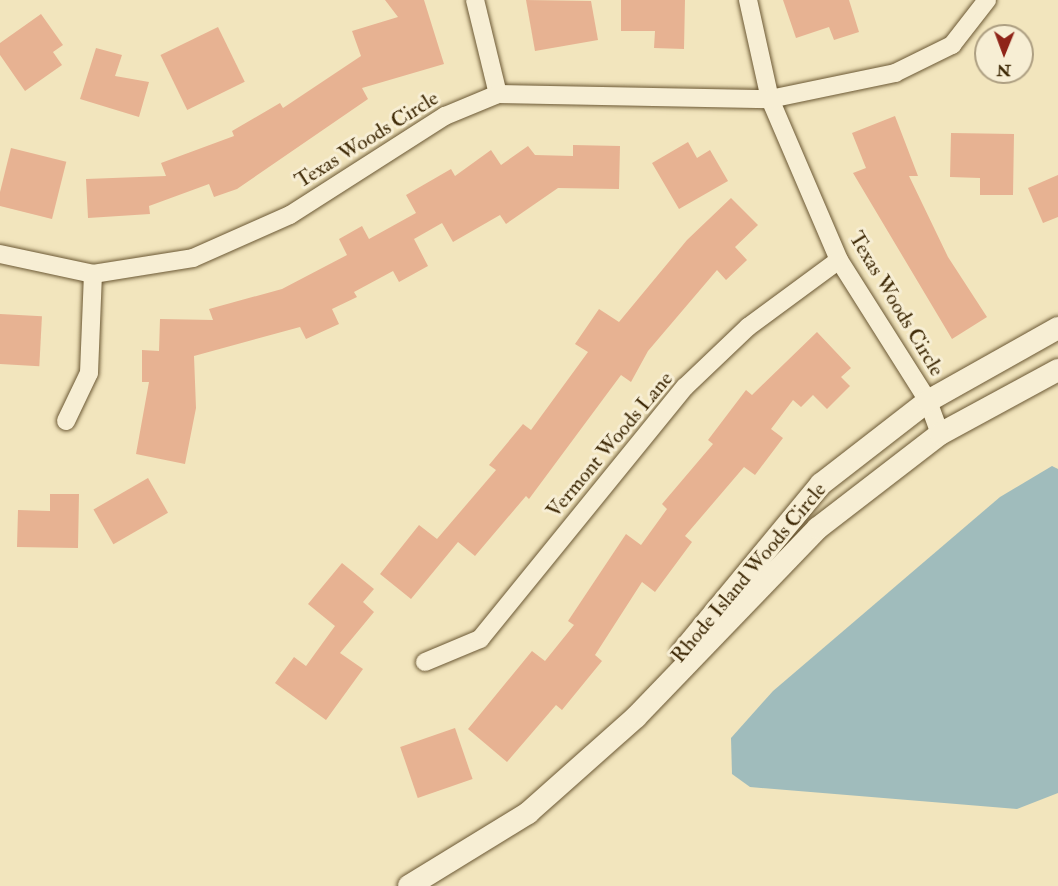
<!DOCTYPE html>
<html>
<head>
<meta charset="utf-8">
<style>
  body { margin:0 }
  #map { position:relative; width:1058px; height:886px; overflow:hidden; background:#f2e5bd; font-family:"IM FELL Double Pica",serif }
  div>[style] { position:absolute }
  .water>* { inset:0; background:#a0bcbc }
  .building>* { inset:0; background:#e7b292; transform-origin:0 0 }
  .roads { filter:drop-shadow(0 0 2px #6b5834) drop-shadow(0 0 2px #6b5834) }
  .minor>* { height:18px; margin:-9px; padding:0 9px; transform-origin:9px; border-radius:9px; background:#f7eed4 }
  .tertiary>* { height:22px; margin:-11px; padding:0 11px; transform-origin:11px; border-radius:11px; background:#f7eed4 }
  span { translate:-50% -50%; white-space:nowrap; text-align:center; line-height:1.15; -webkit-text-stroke:6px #f7eed4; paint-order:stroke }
  .street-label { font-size:21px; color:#3e2906 }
  .north { position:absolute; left:974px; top:24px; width:60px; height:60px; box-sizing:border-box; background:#f7eed4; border:2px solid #ad9f82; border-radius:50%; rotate:181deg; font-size:16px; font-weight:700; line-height:24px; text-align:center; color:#3e2906 }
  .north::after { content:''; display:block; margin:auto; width:21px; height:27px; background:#8f2418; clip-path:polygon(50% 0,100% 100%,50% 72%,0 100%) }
</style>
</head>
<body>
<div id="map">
  <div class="water">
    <div style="clip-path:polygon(1052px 466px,1058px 469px,1058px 793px,1017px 809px,750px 787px,732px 774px,731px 738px,773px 691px,1000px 497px)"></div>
  </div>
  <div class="building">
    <div style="clip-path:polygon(385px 0,424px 0,444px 64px,362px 88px,368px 99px,237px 189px,214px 197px,209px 184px,149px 206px,150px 214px,88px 218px,86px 179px,166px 176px,161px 163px,234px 136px,232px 131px,280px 103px,283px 108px,361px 56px,352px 31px,398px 17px)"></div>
    <div style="clip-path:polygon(526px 0,591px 1px,598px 40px,535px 51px)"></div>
    <div style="clip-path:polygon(621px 0,685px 0,684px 49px,654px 48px,655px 31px,621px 31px)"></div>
    <div style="clip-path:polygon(783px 0,849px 0,859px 32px,834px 40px,829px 27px,796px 38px)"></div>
    <div style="clip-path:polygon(41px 14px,63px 45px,53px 52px,62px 65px,25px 91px,0 55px,0 43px)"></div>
    <div style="left:218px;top:27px;width:61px;height:64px;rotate:64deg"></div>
    <div style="clip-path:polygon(96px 48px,122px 55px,115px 76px,149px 82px,139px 117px,80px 99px)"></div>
    <div style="clip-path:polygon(895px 116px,918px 176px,909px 176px,948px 257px,987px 317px,952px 339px,853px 173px,866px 168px,852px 133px)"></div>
    <div style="clip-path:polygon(951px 133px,1014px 134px,1013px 195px,980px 195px,980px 178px,950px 177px)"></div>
    <div style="clip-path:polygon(688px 142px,697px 158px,710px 150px,728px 181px,679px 209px,652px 163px)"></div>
    <div style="clip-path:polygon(573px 145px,620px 146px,619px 189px,558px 188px,506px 224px,500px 215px,453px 242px,442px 223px,414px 239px,428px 266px,399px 282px,393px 271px,354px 292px,357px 297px,332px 309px,339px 324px,306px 339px,300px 327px,194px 356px,196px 408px,185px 464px,136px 454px,149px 382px,142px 382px,142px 350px,159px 351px,160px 319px,213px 320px,209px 309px,282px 289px,347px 255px,339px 239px,362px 226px,369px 239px,416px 213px,406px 195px,451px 169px,455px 176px,491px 150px,501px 165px,528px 146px,535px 155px,573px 156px)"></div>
    <div style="left:11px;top:148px;width:57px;height:59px;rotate:14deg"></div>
    <div style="clip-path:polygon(1058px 175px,1058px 217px,1043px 223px,1028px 188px)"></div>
    <div style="clip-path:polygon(731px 198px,758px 225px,735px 247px,747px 260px,726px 280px,717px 270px,648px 351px,631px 382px,621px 375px,529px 499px,526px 496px,475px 556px,458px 542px,411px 599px,380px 574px,419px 525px,437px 539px,496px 470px,489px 465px,523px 424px,531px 430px,588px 352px,575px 344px,599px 309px,619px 322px,687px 240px)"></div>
    <div style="left:0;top:314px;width:42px;height:50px;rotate:3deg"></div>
    <div style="clip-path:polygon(817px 332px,851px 368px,841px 377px,850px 386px,827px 409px,813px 395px,801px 407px,793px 400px,771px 429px,783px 438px,755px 475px,744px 467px,685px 536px,692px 542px,655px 592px,642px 582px,595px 655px,602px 661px,562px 710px,556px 705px,507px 762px,468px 729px,532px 651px,545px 661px,574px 625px,568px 621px,626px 534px,641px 545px,667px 509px,662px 504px,713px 444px,708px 440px,746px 390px,752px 395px)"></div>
    <div style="left:148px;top:478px;width:40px;height:63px;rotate:60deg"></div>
    <div style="clip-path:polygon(50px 494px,79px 494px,78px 548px,17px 547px,18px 510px,50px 511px)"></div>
    <div style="clip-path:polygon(342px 563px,374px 589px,363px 602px,374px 612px,340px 653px,363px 669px,326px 720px,275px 683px,294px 657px,306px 666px,335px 626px,308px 604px)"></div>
    <div style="left:455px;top:728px;width:54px;height:58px;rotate:71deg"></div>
  </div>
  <div class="roads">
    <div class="minor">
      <div style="left:475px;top:0;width:97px;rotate:76.3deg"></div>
      <div style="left:748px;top:0;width:101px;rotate:77.5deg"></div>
      <div style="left:770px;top:99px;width:175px;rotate:66.8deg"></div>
      <div style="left:839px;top:260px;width:167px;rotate:57.7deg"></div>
      <div style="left:928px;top:401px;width:35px;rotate:70deg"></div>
      <div style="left:0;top:254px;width:95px;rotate:12.1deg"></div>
      <div style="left:93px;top:274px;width:101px;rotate:-9.1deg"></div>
      <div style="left:193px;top:258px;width:106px;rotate:-23.9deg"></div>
      <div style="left:290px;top:215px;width:184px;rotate:-32.6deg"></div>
      <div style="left:445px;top:116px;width:57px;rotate:-22.5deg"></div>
      <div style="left:498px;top:94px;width:272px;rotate:1.1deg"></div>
      <div style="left:770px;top:99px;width:128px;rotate:-11.7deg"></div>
      <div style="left:895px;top:73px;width:64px;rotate:-26.2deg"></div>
      <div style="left:952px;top:45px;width:57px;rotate:-52.1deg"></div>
      <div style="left:66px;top:421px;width:53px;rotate:-64.4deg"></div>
      <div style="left:89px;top:373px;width:99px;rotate:-87.7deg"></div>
      <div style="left:425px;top:662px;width:60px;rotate:-22.7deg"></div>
      <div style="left:480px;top:639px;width:325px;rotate:-50.9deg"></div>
      <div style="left:685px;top:387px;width:87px;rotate:-43.6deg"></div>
      <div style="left:748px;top:327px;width:113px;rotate:-36.4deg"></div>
    </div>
    <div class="tertiary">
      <div style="left:682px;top:652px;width:218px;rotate:-50.4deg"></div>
      <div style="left:821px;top:484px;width:135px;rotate:-37.8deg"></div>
      <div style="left:928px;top:401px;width:149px;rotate:-29.3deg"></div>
      <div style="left:409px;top:886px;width:140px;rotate:-31.5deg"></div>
      <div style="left:528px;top:813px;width:144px;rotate:-41.6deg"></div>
      <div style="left:636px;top:717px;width:262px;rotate:-46.1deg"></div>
      <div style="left:818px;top:528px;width:154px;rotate:-37.6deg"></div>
      <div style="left:940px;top:434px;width:134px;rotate:-28.5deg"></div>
    </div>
  </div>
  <div class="street-label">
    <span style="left:367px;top:140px;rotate:-32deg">Texas Woods Circle</span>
    <span style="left:896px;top:304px;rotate:59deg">Texas Woods Circle</span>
    <span style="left:610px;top:445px;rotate:-50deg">Vermont Woods Lane</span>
    <span style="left:749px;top:573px;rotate:-50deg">Rhode Island Woods Circle</span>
  </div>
  <div class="north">N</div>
</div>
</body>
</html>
